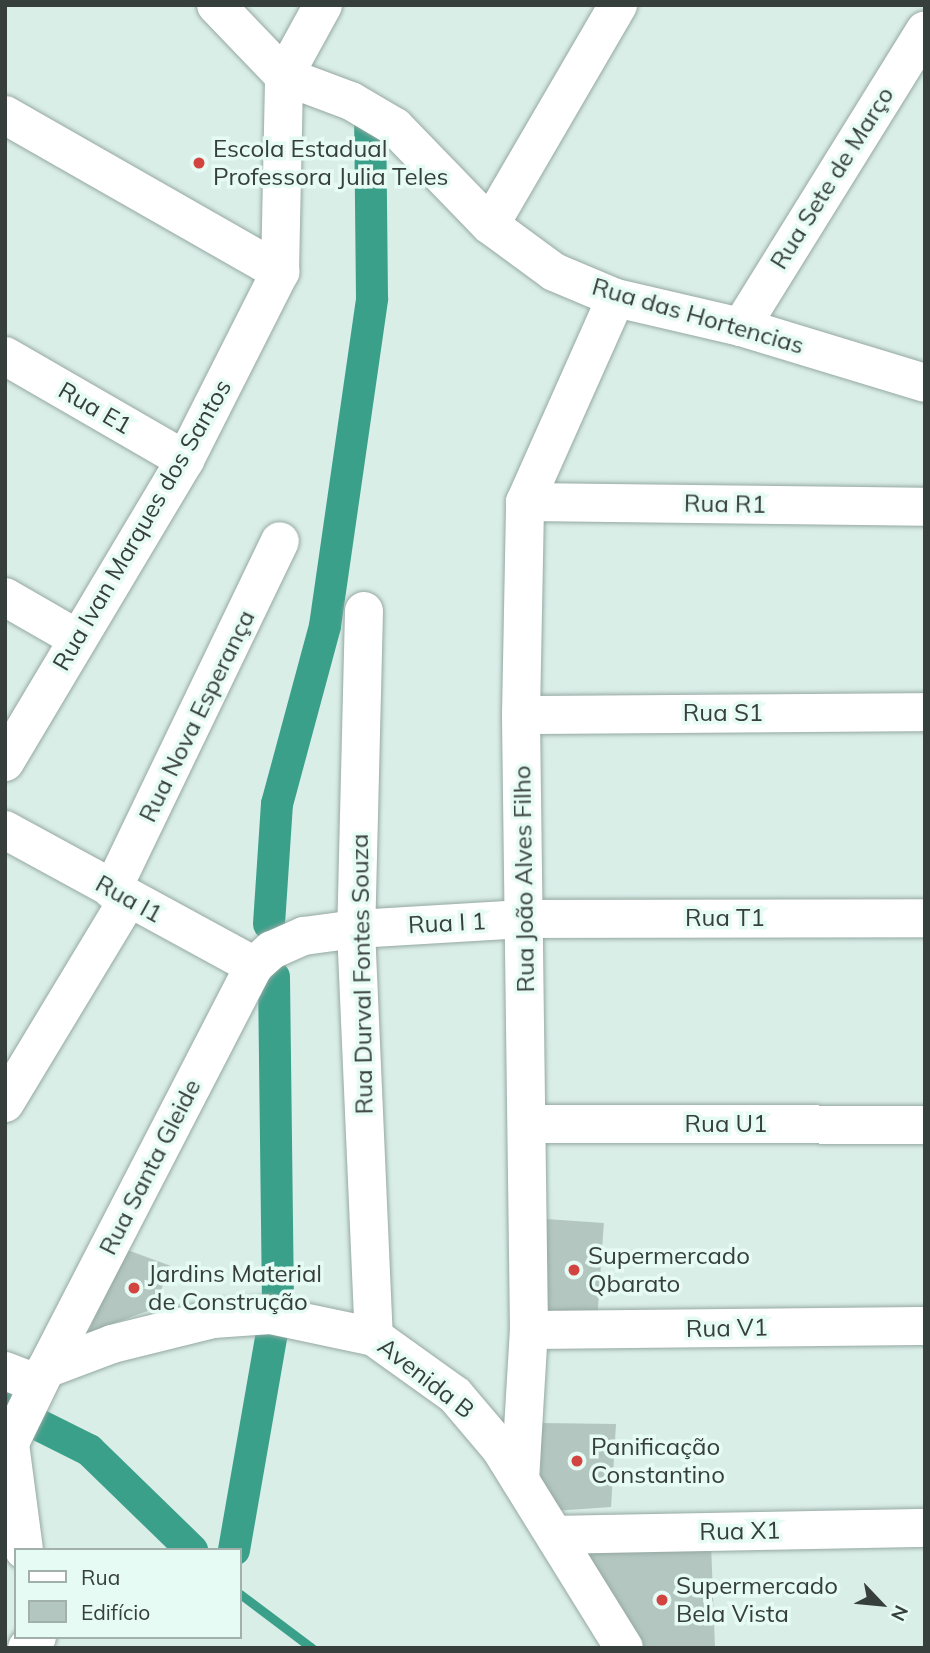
<!DOCTYPE html>
<html>
<head>
<meta charset="utf-8">
<style>
  body { margin:0 }
  #map { position:relative; width:930px; height:1653px; overflow:hidden; background:#daeee8; font-family:Mulish,sans-serif }
  div>[style] { position:absolute }
  .stream>* { height:9px; margin:-4.5px; padding:0 4.5px; transform-origin:4.5px; border-radius:4.5px; background:#3ba08a }
  .canal>* { height:32px; margin:-16px; padding:0 16px; transform-origin:16px; border-radius:16px; background:#3ba08a }
  .building>* { inset:0; background:#b3c6c0; transform-origin:0 0 }
  .roads { filter:drop-shadow(0 0 2px #95a8a2) drop-shadow(0 0 2px #95a8a2) }
  .minor>* { height:38px; margin:-19px; padding:0 19px; transform-origin:19px; border-radius:19px; background:#fff }
  .dots>* { width:19px; height:19px; translate:-50% -50%; box-sizing:border-box; border:4px solid #e7fbf5; border-radius:50% }
  span { translate:-50% -50%; white-space:nowrap; text-align:center; line-height:1.15; -webkit-text-stroke:7px #e7fbf5; paint-order:stroke }
  .poi-label { font-size:24px; color:#373f3c }
  .left { translate:0 -50%; text-align:left }
  .street-label { font-size:24px; color:#373f3c }
  .frame { position:absolute; inset:0; border:7px solid #373f3c; pointer-events:none }
  .legend { position:absolute; left:14px; top:1548px; width:228px; height:91px; box-sizing:border-box; background:#e7fbf5; border:2px solid #a1b0ab; margin:0; padding:9px 12px; list-style:none; font-size:21px; color:#373f3c }
  .legend li { display:flex; align-items:center; gap:14px; height:35px }
  .legend b { width:35px; border:2px solid #a1b0ab }
  .north { position:absolute; left:846px; top:1569px; width:70px; height:70px; -webkit-text-stroke:5px #e7fbf5; paint-order:stroke; rotate:116deg; font-size:19px; font-weight:700; line-height:28px; text-align:center; color:#373f3c }
  .north::after { content:''; display:block; margin:auto; width:24px; height:32px; background:#373f3c; clip-path:polygon(50% 0,100% 100%,50% 72%,0 100%) }
</style>
</head>
<body>
<div id="map">
  <div class="stream">
    <div style="left:240px;top:1594px;width:90px;rotate:36.9deg"></div>
  </div>
  <div class="canal">
    <div style="left:269px;top:924px;width:120px;rotate:-86.2deg"></div>
    <div style="left:277px;top:804px;width:184px;rotate:-74.9deg"></div>
    <div style="left:325px;top:626px;width:331px;rotate:-81.8deg"></div>
    <div style="left:372px;top:298px;width:185px;rotate:-90.6deg"></div>
    <div style="left:274px;top:977px;width:321px;rotate:89.3deg"></div>
    <div style="left:5px;top:1408px;width:94px;rotate:26.6deg"></div>
    <div style="left:89px;top:1450px;width:144px;rotate:44.2deg"></div>
    <div style="left:234px;top:1550px;width:220px;rotate:-80.1deg"></div>
  </div>
  <div class="building">
    <div style="left:546px;top:1219px;width:58px;height:99px;rotate:4deg"></div>
    <div style="clip-path:polygon(122px 1248px,171px 1266px,153px 1309px,88px 1333px)"></div>
    <div style="clip-path:polygon(541px 1423px,616px 1424px,611px 1507px,554px 1511px,540px 1499px)"></div>
    <div style="clip-path:polygon(711px 1544px,715px 1648px,637px 1648px,584px 1552px)"></div>
  </div>
  <div class="roads">
    <div class="minor">
      <div style="left:216px;top:5px;width:98px;rotate:46.2deg"></div>
      <div style="left:284px;top:76px;width:72px;rotate:20.5deg"></div>
      <div style="left:351px;top:101px;width:51px;rotate:30.6deg"></div>
      <div style="left:395px;top:127px;width:136px;rotate:45.9deg"></div>
      <div style="left:490px;top:225px;width:79px;rotate:36.3deg"></div>
      <div style="left:554px;top:272px;width:67px;rotate:22.8deg"></div>
      <div style="left:616px;top:298px;width:128px;rotate:13.1deg"></div>
      <div style="left:741px;top:327px;width:192px;rotate:16.9deg"></div>
      <div style="left:5px;top:115px;width:317px;rotate:29.7deg"></div>
      <div style="left:490px;top:225px;width:255px;rotate:-59.8deg"></div>
      <div style="left:741px;top:327px;width:349px;rotate:-58.2deg"></div>
      <div style="left:5px;top:356px;width:208px;rotate:30deg"></div>
      <div style="left:525px;top:502px;width:400px;rotate:0.7deg"></div>
      <div style="left:5px;top:597px;width:84px;rotate:29.9deg"></div>
      <div style="left:364px;top:611px;width:318px;rotate:91.4deg"></div>
      <div style="left:356px;top:929px;width:408px;rotate:87.5deg"></div>
      <div style="left:521px;top:715px;width:404px;rotate:-0.4deg"></div>
      <div style="left:5px;top:762px;width:352px;rotate:-59.2deg"></div>
      <div style="left:185px;top:460px;width:211px;rotate:-63.2deg"></div>
      <div style="left:280px;top:272px;width:196px;rotate:-88.8deg"></div>
      <div style="left:284px;top:76px;width:81px;rotate:-61.2deg"></div>
      <div style="left:5px;top:830px;width:284px;rotate:28.6deg"></div>
      <div style="left:112px;top:890px;width:387px;rotate:-64.3deg"></div>
      <div style="left:5px;top:1103px;width:238px;rotate:-58.9deg"></div>
      <div style="left:528px;top:1124px;width:397px;rotate:0.1deg"></div>
      <div style="left:529px;top:1330px;width:396px;rotate:-0.6deg"></div>
      <div style="left:46px;top:1369px;width:454px;rotate:-62.7deg"></div>
      <div style="left:254px;top:966px;width:24px;rotate:-42deg"></div>
      <div style="left:272px;top:950px;width:35px;rotate:-24deg"></div>
      <div style="left:304px;top:936px;width:52px;rotate:-7.7deg"></div>
      <div style="left:356px;top:929px;width:168px;rotate:-3.4deg"></div>
      <div style="left:524px;top:919px;width:401px;rotate:-0.1deg"></div>
      <div style="left:5px;top:1371px;width:34px;rotate:21deg"></div>
      <div style="left:520px;top:1480px;width:150px;rotate:-86.6deg"></div>
      <div style="left:529px;top:1330px;width:615px;rotate:-90.75deg"></div>
      <div style="left:521px;top:715px;width:213px;rotate:-88.9deg"></div>
      <div style="left:525px;top:502px;width:223px;rotate:-66deg"></div>
      <div style="left:555px;top:1535px;width:370px;rotate:-1.1deg"></div>
      <div style="left:24px;top:1550px;width:108px;rotate:-97.5deg"></div>
      <div style="left:10px;top:1443px;width:82px;rotate:-64.1deg"></div>
      <div style="left:46px;top:1369px;width:71px;rotate:-20.7deg"></div>
      <div style="left:112px;top:1344px;width:104px;rotate:-13.9deg"></div>
      <div style="left:213px;top:1319px;width:57px;rotate:-4deg"></div>
      <div style="left:270px;top:1315px;width:106px;rotate:11.9deg"></div>
      <div style="left:374px;top:1337px;width:100px;rotate:35.6deg"></div>
      <div style="left:455px;top:1395px;width:70px;rotate:49.7deg"></div>
      <div style="left:500px;top:1448px;width:235px;rotate:58.2deg"></div>
      <div style="left:27px;top:1648px;width:15px;rotate:-48deg"></div>
    </div>
  </div>
  <div class="dots">
    <div style="left:199px;top:163px;background:#d24440"></div>
    <div style="left:574px;top:1270px;background:#d24440"></div>
    <div style="left:134px;top:1288px;background:#d24440"></div>
    <div style="left:577px;top:1461px;background:#d24440"></div>
    <div style="left:662px;top:1600px;background:#d24440"></div>
  </div>
  <div class="poi-label">
    <span class="left" style="left:213px;top:163px">Escola Estadual<br>Professora Julia Teles</span>
    <span class="left" style="left:588px;top:1270px">Supermercado<br>Qbarato</span>
    <span class="left" style="left:148px;top:1288px">Jardins Material<br>de Construção</span>
    <span class="left" style="left:591px;top:1461px">Panificação<br>Constantino</span>
    <span class="left" style="left:676px;top:1600px">Supermercado<br>Bela Vista</span>
  </div>
  <div class="street-label">
    <span style="left:832px;top:178px;rotate:-58deg">Rua Sete de Março</span>
    <span style="left:698px;top:316px;rotate:16deg">Rua das Hortencias</span>
    <span style="left:95px;top:408px;rotate:30deg">Rua E1</span>
    <span style="left:725px;top:504px;rotate:1deg">Rua R1</span>
    <span style="left:142px;top:525px;rotate:-60deg">Rua Ivan Marques dos Santos</span>
    <span style="left:723px;top:713px">Rua S1</span>
    <span style="left:197px;top:716px;rotate:-64deg">Rua Nova Esperança</span>
    <span style="left:524px;top:879px;rotate:-91deg">Rua João Alves Filho</span>
    <span style="left:129px;top:899px;rotate:29deg">Rua I1</span>
    <span style="left:725px;top:918px">Rua T1</span>
    <span style="left:447px;top:923px;rotate:-3deg">Rua I 1</span>
    <span style="left:362px;top:974px;rotate:-91deg">Rua Durval Fontes Souza</span>
    <span style="left:726px;top:1124px">Rua U1</span>
    <span style="left:150px;top:1167px;rotate:-63deg">Rua Santa Gleide</span>
    <span style="left:727px;top:1328px;rotate:-1deg">Rua V1</span>
    <span style="left:426px;top:1378px;rotate:38deg">Avenida B</span>
    <span style="left:740px;top:1531px;rotate:-1deg">Rua X1</span>
  </div>
  <div class="frame"></div>
  <ul class="legend">
  <li><b style="height:9px;background:#fff"></b>Rua</li>
  <li><b style="height:19px;background:#b3c6c0"></b>Edifício</li>
  </ul>
  <div class="north">N</div>
</div>
</body>
</html>
